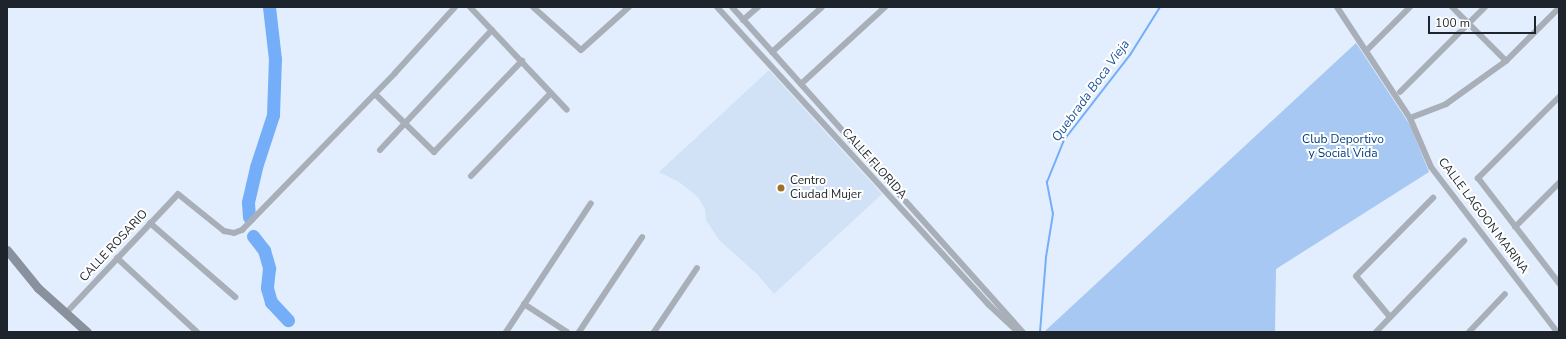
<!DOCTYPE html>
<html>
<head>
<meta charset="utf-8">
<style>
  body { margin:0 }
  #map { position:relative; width:1566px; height:339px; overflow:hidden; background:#e2eefd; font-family:"Nunito Sans",sans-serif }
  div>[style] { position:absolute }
  .built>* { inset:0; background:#d2e2f6 }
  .green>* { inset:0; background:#a7c8f2 }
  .stream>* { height:2px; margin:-1px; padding:0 1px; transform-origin:1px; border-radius:1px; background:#74aef8 }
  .river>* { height:13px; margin:-6.5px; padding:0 6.5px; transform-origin:6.5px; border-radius:6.5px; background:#74aef8 }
  .street>* { height:6px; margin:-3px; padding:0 3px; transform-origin:3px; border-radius:3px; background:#a9afb8 }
  .secondary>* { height:9px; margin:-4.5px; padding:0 4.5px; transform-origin:4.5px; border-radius:4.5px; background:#88919d }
  .dots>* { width:11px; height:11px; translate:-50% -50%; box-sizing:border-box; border:2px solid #fff; border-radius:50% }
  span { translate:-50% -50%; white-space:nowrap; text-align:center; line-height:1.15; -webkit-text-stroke:4px #fff; paint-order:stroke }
  .park-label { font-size:12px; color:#003d7d }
  .street-label { font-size:12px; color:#1e242b }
  .poi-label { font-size:12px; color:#1e242b }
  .left { translate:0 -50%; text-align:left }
  .water-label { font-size:13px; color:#1f5799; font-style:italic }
  .frame { position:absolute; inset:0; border:8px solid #1e242b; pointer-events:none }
  .scale { position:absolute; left:1428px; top:16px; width:108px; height:18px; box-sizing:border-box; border:2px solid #1e242b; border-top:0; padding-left:5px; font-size:12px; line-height:14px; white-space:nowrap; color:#1e242b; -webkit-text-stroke:3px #fff; paint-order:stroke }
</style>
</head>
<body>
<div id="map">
  <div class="built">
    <div style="clip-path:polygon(769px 70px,882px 194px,774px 294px,757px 274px,719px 240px,706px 220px,705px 209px,698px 197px,679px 182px,659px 172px)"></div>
  </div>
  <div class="green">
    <div style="clip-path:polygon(1356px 43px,1410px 125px,1429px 172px,1276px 269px,1275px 332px,1044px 332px)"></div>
  </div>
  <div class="stream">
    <div style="left:1040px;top:332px;width:75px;rotate:-85.4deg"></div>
    <div style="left:1046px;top:257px;width:44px;rotate:-80.8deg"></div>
    <div style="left:1053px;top:214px;width:33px;rotate:-101deg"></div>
    <div style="left:1047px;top:182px;width:45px;rotate:-68deg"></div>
    <div style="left:1064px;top:140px;width:108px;rotate:-52.2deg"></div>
    <div style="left:1130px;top:55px;width:57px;rotate:-58deg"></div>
  </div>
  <div class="river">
    <div style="left:249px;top:217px;width:15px;rotate:-94deg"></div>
    <div style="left:248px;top:202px;width:36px;rotate:-77deg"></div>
    <div style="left:256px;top:167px;width:55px;rotate:-71.9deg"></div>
    <div style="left:273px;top:115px;width:56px;rotate:-88deg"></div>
    <div style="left:275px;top:59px;width:52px;rotate:-96.6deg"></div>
    <div style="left:253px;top:236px;width:18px;rotate:52deg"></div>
    <div style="left:264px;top:250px;width:19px;rotate:74deg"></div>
    <div style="left:269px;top:268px;width:20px;rotate:96deg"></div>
    <div style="left:267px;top:288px;width:15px;rotate:74deg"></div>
    <div style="left:271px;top:302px;width:25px;rotate:47deg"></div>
  </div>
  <div class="street">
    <div style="left:470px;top:7px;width:141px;rotate:46.7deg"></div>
    <div style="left:533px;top:7px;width:64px;rotate:41.9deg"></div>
    <div style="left:581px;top:50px;width:64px;rotate:-41.9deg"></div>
    <div style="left:717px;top:7px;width:402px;rotate:47.6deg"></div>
    <div style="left:988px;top:304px;width:41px;rotate:43deg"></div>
    <div style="left:732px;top:7px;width:436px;rotate:48.2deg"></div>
    <div style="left:1337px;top:7px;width:133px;rotate:56.7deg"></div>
    <div style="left:1410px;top:118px;width:53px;rotate:66.8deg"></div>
    <div style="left:1431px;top:167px;width:208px;rotate:52.6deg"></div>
    <div style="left:1452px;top:7px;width:76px;rotate:45deg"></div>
    <div style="left:743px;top:20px;width:20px;rotate:-41deg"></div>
    <div style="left:1366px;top:51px;width:62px;rotate:-45deg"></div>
    <div style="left:772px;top:52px;width:67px;rotate:-42deg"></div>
    <div style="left:801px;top:84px;width:114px;rotate:-42.5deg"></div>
    <div style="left:1400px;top:92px;width:120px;rotate:-45deg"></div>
    <div style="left:375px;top:94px;width:83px;rotate:44.5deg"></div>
    <div style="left:434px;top:152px;width:127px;rotate:-46deg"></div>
    <div style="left:1559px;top:97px;width:115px;rotate:135deg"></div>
    <div style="left:1478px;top:178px;width:133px;rotate:52.4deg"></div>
    <div style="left:1410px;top:118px;width:39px;rotate:-21deg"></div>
    <div style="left:1446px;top:104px;width:74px;rotate:-35.6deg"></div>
    <div style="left:1506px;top:61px;width:75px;rotate:-45deg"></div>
    <div style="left:380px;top:150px;width:164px;rotate:-47deg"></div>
    <div style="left:471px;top:176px;width:115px;rotate:-46.1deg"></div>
    <div style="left:150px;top:223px;width:113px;rotate:41deg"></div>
    <div style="left:1515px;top:227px;width:62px;rotate:-45deg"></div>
    <div style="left:117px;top:258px;width:109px;rotate:42.8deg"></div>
    <div style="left:524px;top:304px;width:51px;rotate:33.1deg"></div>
    <div style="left:66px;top:313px;width:163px;rotate:-46.7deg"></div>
    <div style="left:178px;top:194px;width:59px;rotate:38.8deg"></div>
    <div style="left:224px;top:231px;width:10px;rotate:11deg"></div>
    <div style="left:234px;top:233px;width:9px;rotate:-21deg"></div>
    <div style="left:242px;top:230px;width:219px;rotate:-45.7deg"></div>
    <div style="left:395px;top:73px;width:89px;rotate:-47.7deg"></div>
    <div style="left:1390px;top:317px;width:53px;rotate:-129.7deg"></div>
    <div style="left:1356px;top:276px;width:110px;rotate:-45.4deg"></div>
    <div style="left:506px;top:332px;width:154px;rotate:-56.6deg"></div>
    <div style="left:579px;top:332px;width:114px;rotate:-56.4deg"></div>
    <div style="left:654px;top:332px;width:77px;rotate:-56.1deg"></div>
    <div style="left:1376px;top:332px;width:127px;rotate:-46deg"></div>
    <div style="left:1469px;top:332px;width:52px;rotate:-46.5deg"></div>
  </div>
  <div class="secondary">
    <div style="left:7px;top:250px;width:49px;rotate:50.8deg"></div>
    <div style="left:38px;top:288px;width:66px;rotate:41.9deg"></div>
  </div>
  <div class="dots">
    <div style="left:781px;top:188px;background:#a07024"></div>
  </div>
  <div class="park-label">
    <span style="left:1343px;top:147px">Club Deportivo<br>y Social Vida</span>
  </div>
  <div class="street-label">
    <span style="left:874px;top:164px;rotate:48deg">CALLE FLORIDA</span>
    <span style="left:1483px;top:216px;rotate:53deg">CALLE LAGOON MARINA</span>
    <span style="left:114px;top:246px;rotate:-47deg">CALLE ROSARIO</span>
  </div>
  <div class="poi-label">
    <span class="left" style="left:790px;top:188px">Centro<br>Ciudad Mujer</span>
  </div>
  <div class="water-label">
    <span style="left:1091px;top:91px;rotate:-54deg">Quebrada Boca Vieja</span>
  </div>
  <div class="frame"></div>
  <div class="scale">100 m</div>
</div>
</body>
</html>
